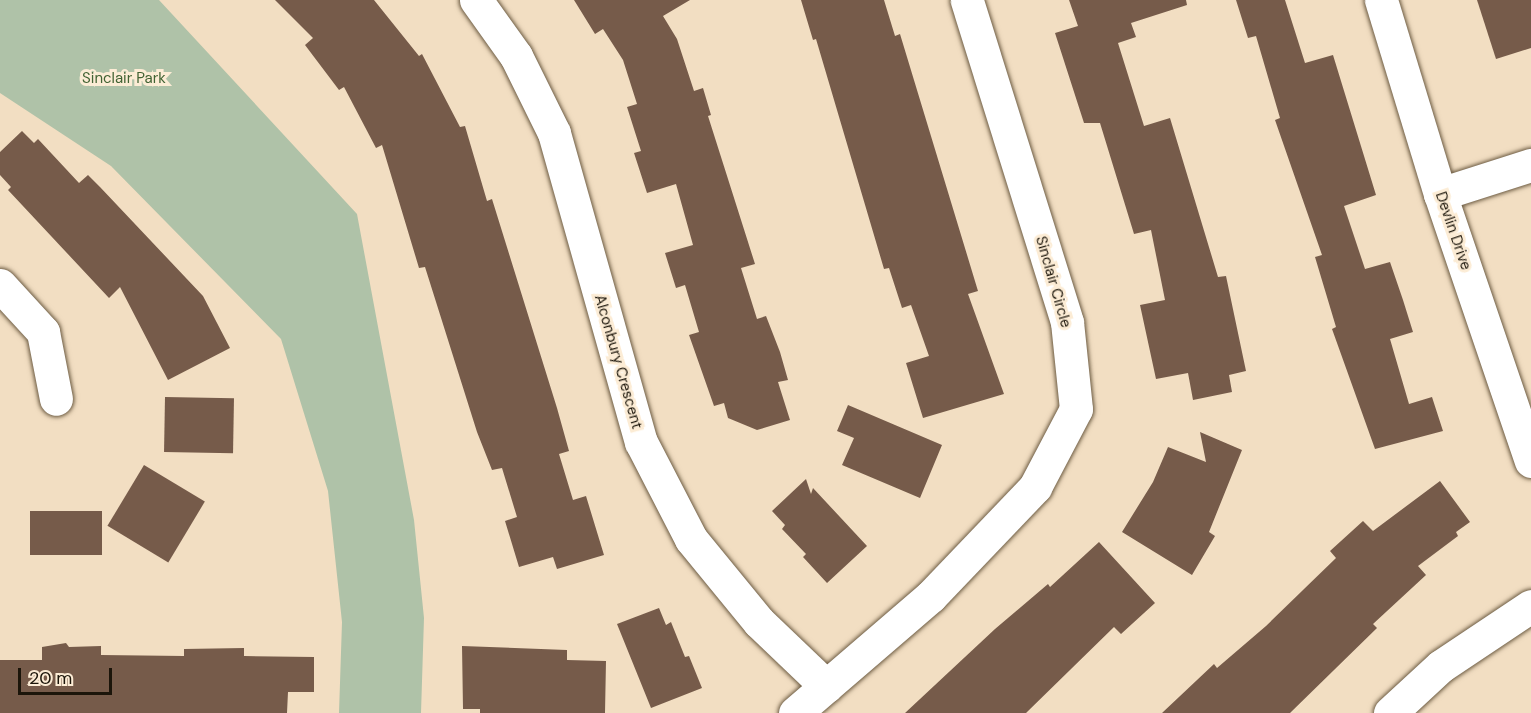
<!DOCTYPE html>
<html>
<head>
<meta charset="utf-8">
<style>
  body { margin:0 }
  #map { position:relative; width:1531px; height:713px; overflow:hidden; background:#f2dec2; font-family:"DM Sans",sans-serif }
  div>[style] { position:absolute }
  .green>* { inset:0; background:#afc2a8 }
  .building>* { inset:0; background:#765b4a; transform-origin:0 0 }
  .roads { filter:drop-shadow(0 0 2px #6d5c43) drop-shadow(0 0 2px #6d5c43) }
  .street>* { height:33px; margin:-16.5px; padding:0 16.5px; transform-origin:16.5px; border-radius:16.5px; background:#fff }
  .secondary>* { height:33px; margin:-16.5px; padding:0 16.5px; transform-origin:16.5px; border-radius:16.5px; background:#fff }
  span { translate:-50% -50%; white-space:nowrap; text-align:center; line-height:1.15; -webkit-text-stroke:6px #fcecd5; paint-order:stroke }
  .park-label { font-size:15px; color:#416233 }
  .street-label { font-size:15px; color:#1b150a }
  .scale { position:absolute; left:18px; top:668px; width:94px; height:27px; box-sizing:border-box; border:3px solid #1b150a; border-top:0; padding-left:8px; font-size:18px; line-height:21px; white-space:nowrap; color:#1b150a; -webkit-text-stroke:4px #fcecd5; paint-order:stroke }
</style>
</head>
<body>
<div id="map">
  <div class="green">
    <div style="clip-path:polygon(0 0,159px 0,357px 214px,414px 520px,424px 618px,421px 713px,339px 713px,342px 622px,328px 491px,281px 339px,111px 166px,0 93px)"></div>
  </div>
  <div class="building">
    <div style="clip-path:polygon(275px 0,374px 0,419px 56px,422px 54px,460px 127px,465px 126px,487px 201px,492px 199px,557px 408px,569px 451px,559px 454px,573px 500px,586px 496px,604px 555px,557px 569px,553px 557px,519px 567px,505px 521px,517px 517px,502px 468px,492px 470px,477px 432px,425px 267px,419px 268px,382px 145px,376px 148px,344px 87px,339px 90px,305px 45px,313px 38px)"></div>
    <div style="clip-path:polygon(574px 0,690px 0,663px 16px,677px 39px,694px 91px,703px 88px,711px 115px,708px 116px,755px 264px,741px 268px,757px 319px,766px 316px,780px 352px,788px 380px,778px 382px,790px 420px,757px 430px,728px 418px,724px 403px,714px 406px,689px 335px,699px 332px,685px 285px,676px 288px,665px 253px,693px 245px,676px 184px,647px 193px,634px 153px,641px 151px,627px 107px,637px 104px,623px 60px,603px 29px,595px 34px)"></div>
    <div style="clip-path:polygon(801px 0,884px 0,895px 36px,900px 34px,978px 291px,968px 294px,1004px 394px,923px 418px,906px 363px,929px 356px,911px 305px,902px 308px,889px 268px,884px 269px,816px 39px,813px 40px)"></div>
    <div style="clip-path:polygon(1069px 0,1186px 0,1187px 5px,1131px 23px,1136px 37px,1118px 43px,1144px 126px,1170px 118px,1218px 277px,1226px 276px,1246px 371px,1229px 375px,1232px 392px,1193px 400px,1188px 373px,1156px 379px,1140px 305px,1165px 300px,1151px 230px,1134px 234px,1100px 123px,1084px 123px,1055px 33px,1078px 26px)"></div>
    <div style="clip-path:polygon(1236px 0,1285px 0,1305px 63px,1333px 55px,1376px 195px,1344px 206px,1365px 269px,1390px 262px,1403px 300px,1413px 332px,1390px 339px,1409px 404px,1432px 397px,1443px 431px,1375px 449px,1332px 329px,1336px 327px,1315px 257px,1322px 255px,1275px 120px,1280px 118px,1256px 36px,1248px 38px)"></div>
    <div style="clip-path:polygon(1477px 0,1531px 0,1531px 48px,1496px 59px)"></div>
    <div style="clip-path:polygon(22px 131px,34px 143px,38px 139px,79px 183px,88px 175px,100px 187px,203px 296px,230px 348px,168px 380px,120px 287px,109px 298px,8px 190px,11px 187px,0 175px,0 152px)"></div>
    <div style="left:165px;top:397px;width:69px;height:55px;rotate:1deg"></div>
    <div style="clip-path:polygon(848px 405px,942px 445px,920px 498px,842px 465px,854px 438px,837px 431px)"></div>
    <div style="clip-path:polygon(1200px 432px,1242px 450px,1209px 532px,1215px 536px,1192px 575px,1122px 532px,1153px 482px,1168px 447px,1206px 462px)"></div>
    <div style="left:144px;top:465px;width:71px;height:71px;rotate:31deg"></div>
    <div style="clip-path:polygon(806px 479px,811px 494px,813px 488px,867px 546px,827px 583px,803px 557px,806px 554px,782px 529px,785px 525px,772px 511px)"></div>
    <div style="clip-path:polygon(1440px 481px,1470px 522px,1456px 532px,1458px 536px,1418px 566px,1426px 575px,1373px 624px,1377px 628px,1290px 713px,1162px 713px,1214px 664px,1217px 668px,1266px 626px,1336px 558px,1330px 551px,1363px 521px,1373px 531px)"></div>
    <div style="left:30px;top:511px;width:72px;height:44px"></div>
    <div style="clip-path:polygon(1099px 542px,1155px 603px,1121px 634px,1114px 627px,1026px 713px,905px 713px,995px 629px,1048px 584px,1050px 587px)"></div>
    <div style="clip-path:polygon(659px 608px,666px 625px,671px 622px,685px 657px,689px 656px,702px 688px,651px 708px,617px 624px)"></div>
    <div style="clip-path:polygon(66px 643px,69px 647px,101px 646px,101px 655px,184px 656px,184px 649px,244px 648px,244px 656px,314px 657px,314px 692px,288px 692px,287px 713px,0 713px,0 660px,42px 660px,42px 647px)"></div>
    <div style="clip-path:polygon(462px 646px,567px 650px,567px 660px,606px 661px,605px 713px,480px 713px,480px 709px,463px 709px)"></div>
  </div>
  <div class="roads">
    <div class="street">
      <div style="left:476px;top:0;width:69px;rotate:54.5deg"></div>
      <div style="left:516px;top:56px;width:86px;rotate:63.7deg"></div>
      <div style="left:554px;top:133px;width:321px;rotate:74.3deg"></div>
      <div style="left:641px;top:442px;width:109px;rotate:62.7deg"></div>
      <div style="left:691px;top:539px;width:107px;rotate:50.7deg"></div>
      <div style="left:759px;top:622px;width:93px;rotate:43.7deg"></div>
      <div style="left:1381px;top:0;width:203px;rotate:73.1deg"></div>
      <div style="left:1440px;top:194px;width:282px;rotate:71.2deg"></div>
      <div style="left:1440px;top:194px;width:96px;rotate:-17.7deg"></div>
      <div style="left:0;top:285px;width:64px;rotate:47.5deg"></div>
      <div style="left:43px;top:332px;width:68px;rotate:79deg"></div>
      <div style="left:795px;top:713px;width:179px;rotate:-40.7deg"></div>
      <div style="left:931px;top:596px;width:151px;rotate:-46.3deg"></div>
      <div style="left:1035px;top:487px;width:88px;rotate:-62.3deg"></div>
      <div style="left:1076px;top:409px;width:87px;rotate:-95.9deg"></div>
      <div style="left:1067px;top:322px;width:337px;rotate:-107.3deg"></div>
    </div>
    <div class="secondary">
      <div style="left:1390px;top:713px;width:69px;rotate:-42.7deg"></div>
      <div style="left:1441px;top:666px;width:108px;rotate:-33.7deg"></div>
    </div>
  </div>
  <div class="park-label">
    <span style="left:124px;top:79px">Sinclair Park</span>
  </div>
  <div class="street-label">
    <span style="left:1453px;top:231px;rotate:71deg">Devlin Drive</span>
    <span style="left:1053px;top:282px;rotate:74deg">Sinclair Circle</span>
    <span style="left:618px;top:362px;rotate:74deg">Alconbury Crescent</span>
  </div>
  <div class="scale">20 m</div>
</div>
</body>
</html>
